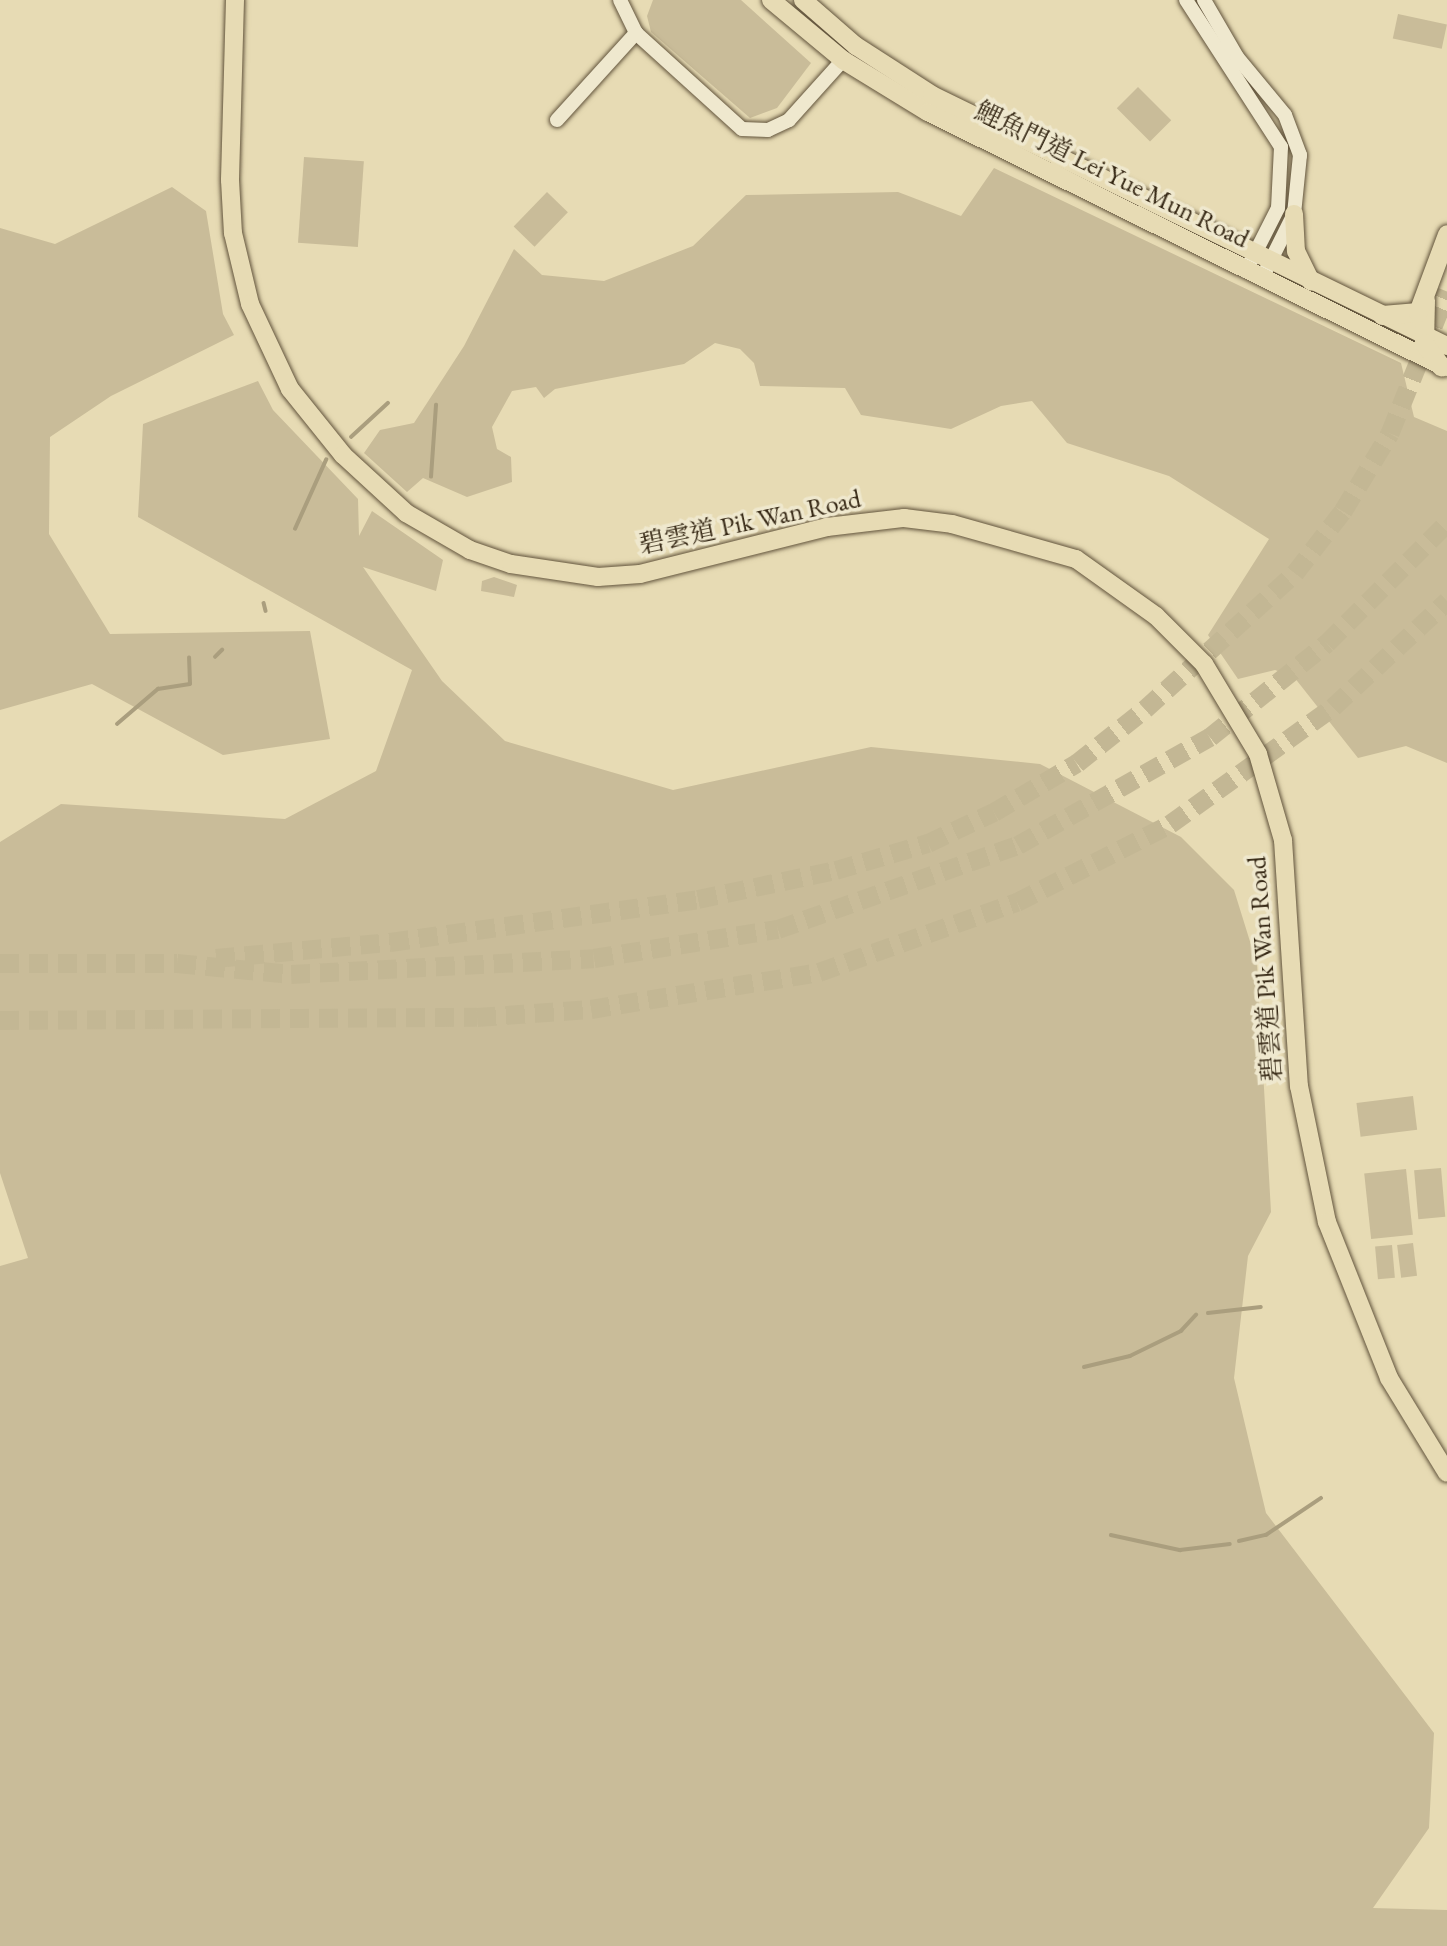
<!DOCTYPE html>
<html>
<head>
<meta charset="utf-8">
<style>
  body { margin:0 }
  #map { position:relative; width:1447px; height:1946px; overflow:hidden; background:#e7dbb4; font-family:"EB Garamond","Noto Serif TC",serif }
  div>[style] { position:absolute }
  .green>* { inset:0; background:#c9bc99; transform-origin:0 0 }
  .stream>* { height:3.5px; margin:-1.75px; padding:0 1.75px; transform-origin:1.75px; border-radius:1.75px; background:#aa9e7e }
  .highway-tunnel>* { height:19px; margin-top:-9.5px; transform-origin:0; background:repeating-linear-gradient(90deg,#c3b794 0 19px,transparent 0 29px) }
  .roads { filter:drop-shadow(0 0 2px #62543c) drop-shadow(0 0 2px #62543c) }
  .minor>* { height:14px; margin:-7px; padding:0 7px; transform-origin:7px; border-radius:7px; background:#efe8ce }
  .major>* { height:18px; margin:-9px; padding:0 9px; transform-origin:9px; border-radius:9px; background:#e7dbb4 }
  .highway>* { height:19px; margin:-9.5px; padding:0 9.5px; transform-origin:9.5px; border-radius:9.5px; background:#e7dbb4 }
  span { translate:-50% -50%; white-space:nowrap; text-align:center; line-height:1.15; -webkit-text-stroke:7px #efe8ce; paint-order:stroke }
  .street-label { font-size:26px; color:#352714 }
</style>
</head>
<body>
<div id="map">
  <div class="green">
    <div style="clip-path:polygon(653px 0,741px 0,811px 63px,777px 108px,750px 118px,651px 32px,647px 16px)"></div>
    <div style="left:1398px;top:14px;width:50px;height:25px;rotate:12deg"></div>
    <div style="left:1138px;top:87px;width:47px;height:30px;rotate:45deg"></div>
    <div style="left:304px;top:157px;width:60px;height:86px;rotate:4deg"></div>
    <div style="clip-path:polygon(994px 168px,1401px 363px,1414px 417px,1447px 431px,1447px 763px,1406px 746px,1358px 758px,1294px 677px,1275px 670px,1238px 679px,1208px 635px,1269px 539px,1169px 476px,1067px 443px,1032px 401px,1001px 406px,951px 429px,861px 415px,845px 388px,760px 386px,754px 363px,740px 349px,715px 343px,684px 364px,555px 389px,544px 398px,536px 387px,512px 391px,492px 427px,497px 449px,511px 457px,512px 482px,467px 497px,423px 478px,407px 492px,364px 453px,380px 430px,414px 423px,464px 346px,514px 249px,542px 275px,604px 281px,693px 246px,746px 195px,898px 192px,961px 216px)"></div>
    <div style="clip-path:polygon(172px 187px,206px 211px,223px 314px,234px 335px,111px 396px,50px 437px,49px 534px,110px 634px,310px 631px,330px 739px,223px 755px,92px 684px,0 710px,0 228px,55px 244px)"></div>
    <div style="left:547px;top:192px;width:29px;height:48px;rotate:44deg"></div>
    <div style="clip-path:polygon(258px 381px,273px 410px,358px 499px,359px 536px,372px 511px,443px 560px,436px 591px,363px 567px,442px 681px,505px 741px,673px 790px,871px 747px,1040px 764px,1181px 837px,1234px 890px,1257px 964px,1271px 1212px,1248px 1256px,1234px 1378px,1266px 1513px,1434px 1733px,1429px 1828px,1373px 1908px,1447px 1910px,1447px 1946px,0 1946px,0 1266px,28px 1258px,0 1173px,0 842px,61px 804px,285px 819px,376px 771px,412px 670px,138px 517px,143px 424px)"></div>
    <div style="clip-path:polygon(494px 577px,517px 585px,514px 597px,481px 591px,482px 581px)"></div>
    <div style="left:1413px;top:1096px;width:34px;height:57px;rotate:83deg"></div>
    <div style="left:1441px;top:1168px;width:49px;height:27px;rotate:85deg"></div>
    <div style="left:1406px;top:1169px;width:66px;height:42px;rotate:84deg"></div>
    <div style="left:1413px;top:1243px;width:33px;height:16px;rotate:83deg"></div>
    <div style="left:1392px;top:1245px;width:33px;height:17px;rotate:85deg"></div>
  </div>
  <div class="stream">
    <div style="left:351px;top:437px;width:50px;rotate:-42.6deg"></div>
    <div style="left:431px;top:477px;width:72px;rotate:-86deg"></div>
    <div style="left:295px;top:529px;width:76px;rotate:-65.8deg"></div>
    <div style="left:264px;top:603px;width:8px;rotate:76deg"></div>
    <div style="left:215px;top:657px;width:10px;rotate:-45deg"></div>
    <div style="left:117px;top:724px;width:54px;rotate:-40.5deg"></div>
    <div style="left:158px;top:689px;width:32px;rotate:-9deg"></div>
    <div style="left:190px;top:684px;width:26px;rotate:-92deg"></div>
    <div style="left:1208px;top:1313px;width:53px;rotate:-6.5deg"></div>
    <div style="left:1084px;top:1367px;width:47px;rotate:-13.4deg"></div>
    <div style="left:1130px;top:1356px;width:57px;rotate:-26.1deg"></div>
    <div style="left:1181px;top:1331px;width:22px;rotate:-47deg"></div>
    <div style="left:1111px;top:1535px;width:71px;rotate:12.3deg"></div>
    <div style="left:1180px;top:1550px;width:50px;rotate:-6.8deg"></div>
    <div style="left:1239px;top:1541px;width:28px;rotate:-13deg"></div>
    <div style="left:1266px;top:1535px;width:66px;rotate:-33.9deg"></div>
  </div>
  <div class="highway-tunnel">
    <div style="left:216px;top:958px;width:175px;rotate:-5.3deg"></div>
    <div style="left:390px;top:942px;width:311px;rotate:-7.9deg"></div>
    <div style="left:698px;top:899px;width:141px;rotate:-11.9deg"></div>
    <div style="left:836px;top:870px;width:96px;rotate:-16.4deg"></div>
    <div style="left:928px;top:843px;width:73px;rotate:-25.2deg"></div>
    <div style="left:994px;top:812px;width:96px;rotate:-30.6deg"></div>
    <div style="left:1077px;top:763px;width:87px;rotate:-38.5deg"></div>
    <div style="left:1145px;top:709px;width:202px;rotate:-42.2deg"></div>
    <div style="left:1295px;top:573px;width:78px;rotate:-52.3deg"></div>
    <div style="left:1343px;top:511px;width:91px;rotate:-58.9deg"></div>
    <div style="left:1390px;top:433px;width:153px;rotate:-68.1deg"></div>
    <div style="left:0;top:963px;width:177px"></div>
    <div style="left:177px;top:963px;width:115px;rotate:5.5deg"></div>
    <div style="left:291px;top:974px;width:303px;rotate:-3deg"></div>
    <div style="left:594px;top:958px;width:186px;rotate:-9deg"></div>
    <div style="left:778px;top:929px;width:254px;rotate:-19.3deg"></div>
    <div style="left:1018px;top:845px;width:220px;rotate:-29.4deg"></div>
    <div style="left:1210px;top:737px;width:150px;rotate:-38.8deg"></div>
    <div style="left:1327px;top:643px;width:170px;rotate:-45deg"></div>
    <div style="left:0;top:1020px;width:477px;rotate:-0.4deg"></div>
    <div style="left:477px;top:1017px;width:114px;rotate:-4deg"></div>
    <div style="left:591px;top:1009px;width:231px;rotate:-9.2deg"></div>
    <div style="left:819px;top:972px;width:210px;rotate:-19.5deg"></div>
    <div style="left:1017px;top:902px;width:172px;rotate:-27deg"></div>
    <div style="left:1170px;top:824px;width:201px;rotate:-35.7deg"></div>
    <div style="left:1333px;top:707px;width:156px;rotate:-42.9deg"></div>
  </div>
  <div class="roads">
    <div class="minor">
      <div style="left:620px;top:0;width:37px;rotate:64deg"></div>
      <div style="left:636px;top:33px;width:143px;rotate:42.2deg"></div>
      <div style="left:742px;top:129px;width:26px;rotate:2deg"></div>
      <div style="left:768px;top:130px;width:23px;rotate:-25deg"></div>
      <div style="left:789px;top:120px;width:81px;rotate:-48deg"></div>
      <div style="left:1186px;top:0;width:175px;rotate:57.1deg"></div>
      <div style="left:1281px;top:147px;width:61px;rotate:92.8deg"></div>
      <div style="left:1278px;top:208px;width:71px;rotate:116.9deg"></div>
      <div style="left:1204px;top:0;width:66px;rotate:59.9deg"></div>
      <div style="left:1237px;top:57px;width:75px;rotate:50.4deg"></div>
      <div style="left:1285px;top:115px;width:43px;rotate:69.4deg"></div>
      <div style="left:1300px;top:155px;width:59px;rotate:95.8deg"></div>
      <div style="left:1294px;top:214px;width:63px;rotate:116.6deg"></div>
      <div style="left:557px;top:120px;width:118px;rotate:-47.8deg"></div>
    </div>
    <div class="major">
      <div style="left:235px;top:0;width:180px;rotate:91.6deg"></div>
      <div style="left:230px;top:180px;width:53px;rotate:86.8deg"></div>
      <div style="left:233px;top:233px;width:73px;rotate:76.5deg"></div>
      <div style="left:250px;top:304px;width:94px;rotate:64.8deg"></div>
      <div style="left:290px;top:389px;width:85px;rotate:51.2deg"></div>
      <div style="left:343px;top:455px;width:86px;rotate:42.6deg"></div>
      <div style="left:406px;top:513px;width:74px;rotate:30deg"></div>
      <div style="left:470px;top:550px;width:43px;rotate:18.9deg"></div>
      <div style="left:511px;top:564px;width:88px;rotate:8.5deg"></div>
      <div style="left:598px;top:577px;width:42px;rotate:-4.1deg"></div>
      <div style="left:640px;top:574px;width:193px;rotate:-14.1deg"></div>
      <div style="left:827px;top:527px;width:78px;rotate:-6.7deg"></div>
      <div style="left:904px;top:518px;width:48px;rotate:7.1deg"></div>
      <div style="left:952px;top:524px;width:129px;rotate:15.8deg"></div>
      <div style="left:1076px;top:559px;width:98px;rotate:35.5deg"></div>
      <div style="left:1156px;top:616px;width:68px;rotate:45deg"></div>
      <div style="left:1204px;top:664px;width:105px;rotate:59deg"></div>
      <div style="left:1258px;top:754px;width:90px;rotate:73.8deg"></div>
      <div style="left:1283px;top:840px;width:247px;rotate:86.3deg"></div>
      <div style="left:1299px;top:1086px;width:139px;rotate:78.4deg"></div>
      <div style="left:1327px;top:1222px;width:168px;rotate:68.3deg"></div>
      <div style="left:1389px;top:1378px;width:111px;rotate:58.6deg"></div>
      <div style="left:771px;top:0;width:94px;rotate:39.8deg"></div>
      <div style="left:843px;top:60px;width:100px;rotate:31.5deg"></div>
      <div style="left:928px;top:112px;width:576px;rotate:26.3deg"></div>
      <div style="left:803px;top:0;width:70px;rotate:41deg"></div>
      <div style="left:856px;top:46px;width:90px;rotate:32.8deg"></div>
      <div style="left:932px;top:95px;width:573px;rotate:25.98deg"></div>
      <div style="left:1294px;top:214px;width:37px;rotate:87deg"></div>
      <div style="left:1296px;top:251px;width:34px;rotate:64deg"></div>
    </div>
    <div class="highway">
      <div style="left:1425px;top:300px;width:43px;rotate:91.3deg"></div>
      <div style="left:1424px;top:343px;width:29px;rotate:54deg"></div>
      <div style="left:1382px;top:315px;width:36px;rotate:-5deg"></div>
      <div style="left:1418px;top:312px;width:83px;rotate:-69.6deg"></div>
    </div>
  </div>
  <div class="street-label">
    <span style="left:1112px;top:175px;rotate:26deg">鯉魚門道 Lei Yue Mun Road</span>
    <span style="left:750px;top:522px;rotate:-12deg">碧雲道 Pik Wan Road</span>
    <span style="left:1265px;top:969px;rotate:-94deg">碧雲道 Pik Wan Road</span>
  </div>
</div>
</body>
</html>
